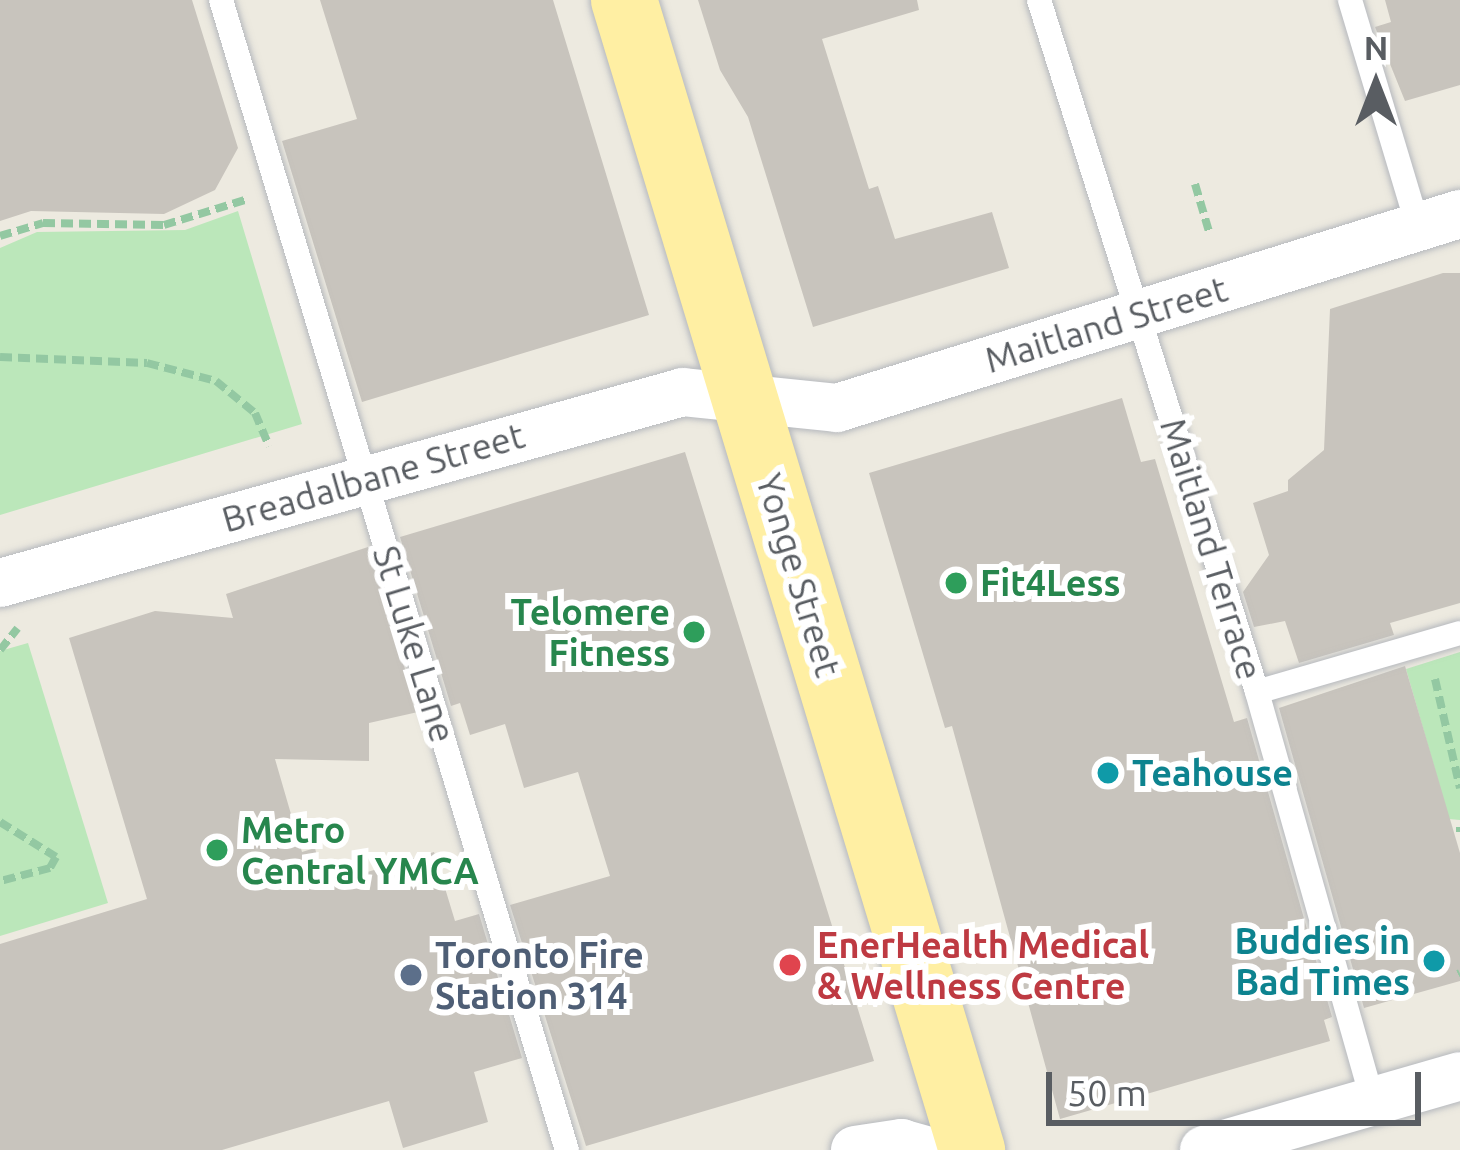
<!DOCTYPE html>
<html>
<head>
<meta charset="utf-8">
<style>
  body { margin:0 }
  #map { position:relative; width:1460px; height:1150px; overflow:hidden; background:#edeae0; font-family:Ubuntu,sans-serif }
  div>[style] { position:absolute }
  .green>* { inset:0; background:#bbe7ba }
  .building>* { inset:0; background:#c8c4bd }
  .path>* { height:8px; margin-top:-4px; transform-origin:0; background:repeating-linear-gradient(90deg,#93c8a2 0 12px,transparent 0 18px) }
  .roads { filter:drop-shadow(0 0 3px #b6b9be) drop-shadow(0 0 3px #b6b9be) }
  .lane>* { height:24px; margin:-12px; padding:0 12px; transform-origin:12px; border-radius:12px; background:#fff }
  .street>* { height:48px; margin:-24px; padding:0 24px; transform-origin:24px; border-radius:24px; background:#fff }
  .primary>* { height:66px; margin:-33px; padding:0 33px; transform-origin:33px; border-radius:33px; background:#ffefa3 }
  .dots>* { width:33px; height:33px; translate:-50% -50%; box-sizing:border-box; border:6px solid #fff; border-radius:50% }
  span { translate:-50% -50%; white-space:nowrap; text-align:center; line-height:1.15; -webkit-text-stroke:12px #fff; paint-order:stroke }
  .street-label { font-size:36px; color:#595d62 }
  .leisure-label { font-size:36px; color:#27864d; font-weight:700 }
  .left { translate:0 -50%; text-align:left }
  .right { translate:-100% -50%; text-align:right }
  .culture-label { font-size:36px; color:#0d838f; font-weight:700 }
  .health-label { font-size:36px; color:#be3a42; font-weight:700 }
  .service-label { font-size:36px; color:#4e5e75; font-weight:700 }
  .north { position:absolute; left:1316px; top:24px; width:120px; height:120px; -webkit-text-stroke:9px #fff; paint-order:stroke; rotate:0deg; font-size:33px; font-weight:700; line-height:48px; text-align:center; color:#595d62 }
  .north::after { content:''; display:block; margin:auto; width:42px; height:54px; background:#595d62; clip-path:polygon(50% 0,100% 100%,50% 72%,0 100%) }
  .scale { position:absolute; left:1046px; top:1072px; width:375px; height:54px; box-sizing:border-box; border:6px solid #595d62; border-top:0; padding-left:15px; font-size:36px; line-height:42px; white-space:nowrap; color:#595d62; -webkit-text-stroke:9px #fff; paint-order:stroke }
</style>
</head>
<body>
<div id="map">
  <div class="green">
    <div style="clip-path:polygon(238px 211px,302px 424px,0 515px,0 248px,37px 232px,185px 230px)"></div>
    <div style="clip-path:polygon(28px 643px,108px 903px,0 936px,0 651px)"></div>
    <div style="clip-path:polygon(1460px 652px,1460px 820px,1449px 819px,1406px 669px)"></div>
  </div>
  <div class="building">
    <div style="clip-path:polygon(0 0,192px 0,238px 148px,215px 190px,164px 214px,31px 211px,0 221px)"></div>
    <div style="clip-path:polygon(320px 0,553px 0,649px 315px,362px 402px,282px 141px,357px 119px)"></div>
    <div style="clip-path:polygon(698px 0,917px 0,919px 10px,822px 39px,869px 189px,878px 186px,895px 239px,992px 212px,1009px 268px,813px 327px,748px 117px,720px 70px)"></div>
    <div style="clip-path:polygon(1385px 0,1460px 0,1460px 85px,1405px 101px,1375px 27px,1391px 22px)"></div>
    <div style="clip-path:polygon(1443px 273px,1460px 273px,1460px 603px,1390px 623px,1394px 635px,1299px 663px,1285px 621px,1254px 627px,1243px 592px,1269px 555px,1253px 503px,1288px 491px,1288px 480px,1324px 450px,1330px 309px)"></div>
    <div style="clip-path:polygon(1122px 398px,1141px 462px,1155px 459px,1234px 722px,1247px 718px,1332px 1017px,1324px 1020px,1330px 1041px,1060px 1119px,952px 726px,945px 728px,869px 473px)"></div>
    <div style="clip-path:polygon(685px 452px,874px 1061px,586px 1146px,510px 905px,610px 876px,578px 772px,524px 788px,505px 724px,470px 735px,460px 703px,451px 706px,400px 537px)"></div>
    <div style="clip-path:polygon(368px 547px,418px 712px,369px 723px,369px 761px,275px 759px,302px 852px,315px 848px,324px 885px,434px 852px,455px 921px,479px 914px,522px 1058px,474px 1072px,488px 1122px,403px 1148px,389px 1101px,222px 1150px,0 1150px,0 944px,147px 899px,69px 638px,155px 611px,233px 618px,226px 594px)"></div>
    <div style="clip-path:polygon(1405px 666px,1460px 853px,1460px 981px,1364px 1008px,1279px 708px)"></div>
  </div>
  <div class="path">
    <div style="left:1195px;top:184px;width:53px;rotate:73.6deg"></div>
    <div style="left:0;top:236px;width:45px;rotate:-16.8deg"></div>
    <div style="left:43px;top:223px;width:121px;rotate:0.9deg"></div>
    <div style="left:164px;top:225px;width:85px;rotate:-17.2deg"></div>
    <div style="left:0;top:357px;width:147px;rotate:2.3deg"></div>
    <div style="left:147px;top:363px;width:71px;rotate:14.6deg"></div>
    <div style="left:216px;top:381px;width:50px;rotate:39.4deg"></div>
    <div style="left:255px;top:413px;width:36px;rotate:67deg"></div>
    <div style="left:0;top:650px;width:28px;rotate:-51deg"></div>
    <div style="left:1435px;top:679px;width:112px;rotate:77.1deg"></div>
    <div style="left:0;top:822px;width:66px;rotate:32deg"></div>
    <div style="left:56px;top:857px;width:13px;rotate:119deg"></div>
    <div style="left:50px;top:868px;width:52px;rotate:165.4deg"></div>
    <div style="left:1460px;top:827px;width:5px;rotate:90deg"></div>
    <div style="left:1458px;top:974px;width:2px;rotate:-27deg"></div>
  </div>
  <div class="roads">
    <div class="lane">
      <div style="left:221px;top:0;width:1201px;rotate:73.26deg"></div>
      <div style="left:1039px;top:0;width:726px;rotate:72.51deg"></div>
      <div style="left:1257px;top:692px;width:426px;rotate:74.2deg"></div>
      <div style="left:1350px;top:0;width:237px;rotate:73.3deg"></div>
      <div style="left:1257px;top:692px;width:211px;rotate:-16.2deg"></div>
    </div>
    <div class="street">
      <div style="left:0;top:583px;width:709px;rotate:-15.62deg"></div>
      <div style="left:683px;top:392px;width:155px;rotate:5.9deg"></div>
      <div style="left:837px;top:408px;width:653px;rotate:-17.3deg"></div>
      <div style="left:855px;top:1150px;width:47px;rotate:-8.7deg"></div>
      <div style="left:901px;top:1143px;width:25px;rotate:16deg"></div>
      <div style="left:1204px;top:1150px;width:266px;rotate:-16.1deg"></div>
    </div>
    <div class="primary">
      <div style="left:624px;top:0;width:1202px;rotate:73.16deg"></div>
    </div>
  </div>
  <div class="dots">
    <div style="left:956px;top:583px;background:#2e9e5b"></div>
    <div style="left:694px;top:632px;background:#2e9e5b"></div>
    <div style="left:1108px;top:773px;background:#0f9aa8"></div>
    <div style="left:217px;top:850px;background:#2e9e5b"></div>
    <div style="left:1434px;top:961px;background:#0f9aa8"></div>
    <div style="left:790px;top:965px;background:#e0444e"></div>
    <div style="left:411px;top:975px;background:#5c6f8a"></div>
  </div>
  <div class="street-label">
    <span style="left:1106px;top:324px;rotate:-17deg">Maitland Street</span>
    <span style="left:373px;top:477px;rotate:-16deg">Breadalbane Street</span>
    <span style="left:1212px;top:549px;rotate:73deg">Maitland Terrace</span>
    <span style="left:799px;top:575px;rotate:73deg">Yonge Street</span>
    <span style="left:415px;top:644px;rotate:73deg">St Luke Lane</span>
  </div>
  <div class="leisure-label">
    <span class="left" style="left:980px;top:583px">Fit4Less</span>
    <span class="right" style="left:670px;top:632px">Telomere<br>Fitness</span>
    <span class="left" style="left:241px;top:850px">Metro<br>Central YMCA</span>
  </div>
  <div class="culture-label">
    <span class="left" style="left:1132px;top:773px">Teahouse</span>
    <span class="right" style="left:1410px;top:961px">Buddies in<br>Bad Times</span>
  </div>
  <div class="health-label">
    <span class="left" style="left:817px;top:965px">EnerHealth Medical<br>&amp; Wellness Centre</span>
  </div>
  <div class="service-label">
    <span class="left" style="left:435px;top:975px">Toronto Fire<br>Station 314</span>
  </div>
  <div class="north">N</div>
  <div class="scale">50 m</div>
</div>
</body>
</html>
